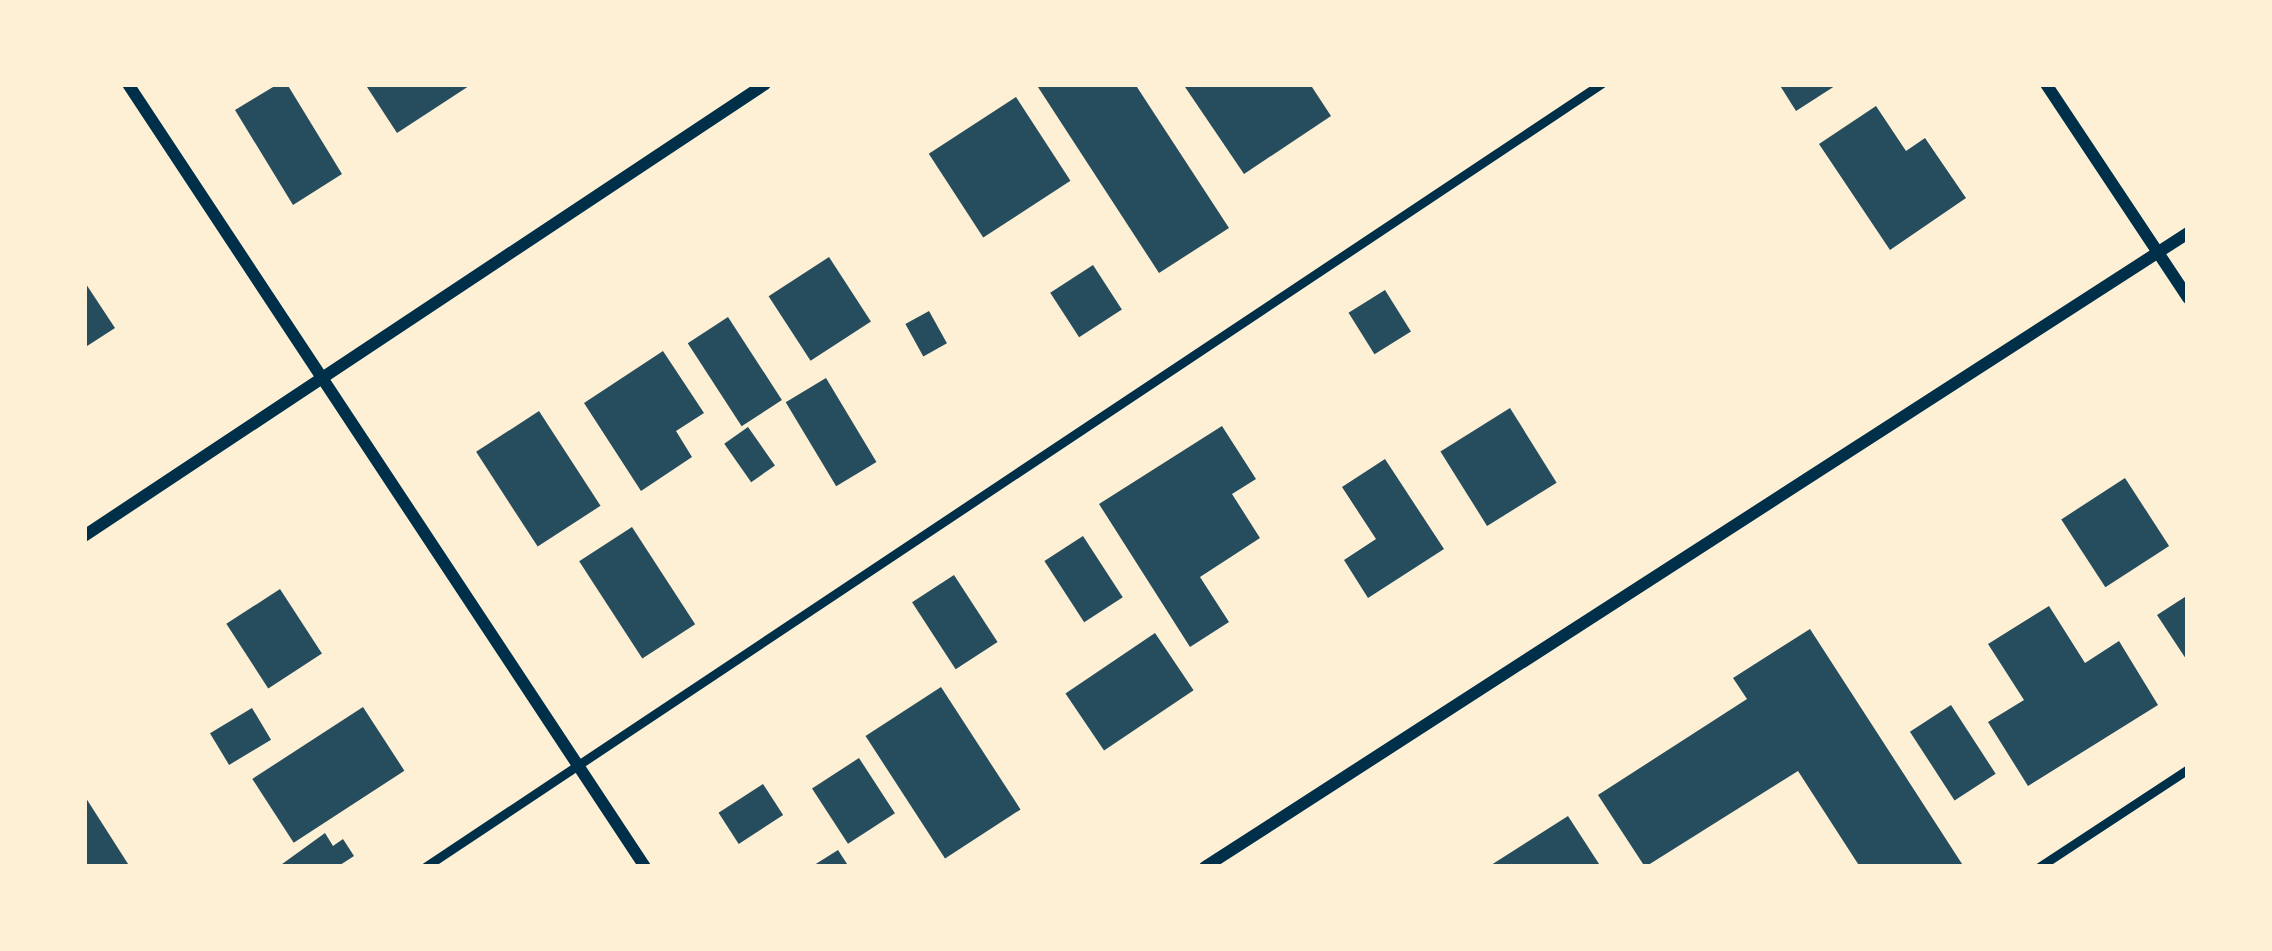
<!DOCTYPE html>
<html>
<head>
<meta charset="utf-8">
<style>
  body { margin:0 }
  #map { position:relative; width:2272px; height:951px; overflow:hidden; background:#fdf0d5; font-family:Cabin,sans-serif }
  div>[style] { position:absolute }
  .building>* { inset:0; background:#264d5e; transform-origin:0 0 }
  .service>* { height:9px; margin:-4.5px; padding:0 4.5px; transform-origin:4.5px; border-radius:4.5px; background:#003049 }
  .minor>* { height:12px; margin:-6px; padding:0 6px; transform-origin:6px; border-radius:6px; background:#003049 }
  span { translate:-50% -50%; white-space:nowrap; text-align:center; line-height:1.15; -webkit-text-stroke:10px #fdf0d5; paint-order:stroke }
  .frame { position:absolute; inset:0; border:87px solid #fdf0d5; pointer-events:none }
</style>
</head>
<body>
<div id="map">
  <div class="building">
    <div style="clip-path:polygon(278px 84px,287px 84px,342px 174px,293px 205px,235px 110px)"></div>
    <div style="clip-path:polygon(365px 84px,472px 84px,397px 133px)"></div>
    <div style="clip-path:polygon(1036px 84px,1135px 84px,1229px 228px,1159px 273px)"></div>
    <div style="clip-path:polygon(1183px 84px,1310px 84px,1331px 116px,1244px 174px)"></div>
    <div style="clip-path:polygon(1779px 84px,1838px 84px,1796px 111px)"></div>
    <div style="left:1016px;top:97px;width:100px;height:104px;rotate:57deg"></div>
    <div style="clip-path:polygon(1876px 106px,1906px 151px,1925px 138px,1966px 198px,1890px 250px,1819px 144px)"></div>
    <div style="left:829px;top:257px;width:77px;height:72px;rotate:57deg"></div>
    <div style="left:1093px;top:265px;width:53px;height:51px;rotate:57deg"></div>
    <div style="clip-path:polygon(84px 281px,115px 328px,84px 348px)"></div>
    <div style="left:1385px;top:290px;width:49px;height:43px;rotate:58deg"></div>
    <div style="left:929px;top:311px;width:37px;height:27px;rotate:61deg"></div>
    <div style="left:728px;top:317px;width:99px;height:48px;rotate:57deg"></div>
    <div style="clip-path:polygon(663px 351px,704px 413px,676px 431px,692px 457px,641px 491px,584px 403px)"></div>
    <div style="left:826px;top:378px;width:98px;height:47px;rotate:59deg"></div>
    <div style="left:1510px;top:408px;width:88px;height:82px;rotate:58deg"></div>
    <div style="left:539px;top:411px;width:113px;height:75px;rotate:57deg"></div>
    <div style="clip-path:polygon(1222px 426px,1256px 479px,1232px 494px,1260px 538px,1200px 577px,1229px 622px,1190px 647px,1099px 504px)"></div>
    <div style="left:748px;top:427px;width:47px;height:29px;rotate:55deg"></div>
    <div style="clip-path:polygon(1385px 459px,1444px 549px,1368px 598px,1344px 560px,1376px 539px,1342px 487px)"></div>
    <div style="left:2125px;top:478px;width:81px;height:76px;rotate:57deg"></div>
    <div style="left:632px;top:527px;width:116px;height:63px;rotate:57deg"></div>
    <div style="left:1083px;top:536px;width:73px;height:46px;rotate:57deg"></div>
    <div style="left:954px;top:575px;width:80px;height:50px;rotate:57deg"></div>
    <div style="left:280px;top:589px;width:77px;height:64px;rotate:57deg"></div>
    <div style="clip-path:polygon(2188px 595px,2188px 662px,2157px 615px)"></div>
    <div style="clip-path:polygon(2049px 606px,2085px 663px,2119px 641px,2158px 705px,2028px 786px,1988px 722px,2024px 700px,1988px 644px)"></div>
    <div style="clip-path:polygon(1810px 629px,1964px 867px,1860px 867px,1798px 771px,1645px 867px,1598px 795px,1747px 699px,1733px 678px)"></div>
    <div style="left:1155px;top:633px;width:69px;height:108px;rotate:56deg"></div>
    <div style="left:941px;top:687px;width:146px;height:90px;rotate:57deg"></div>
    <div style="left:1951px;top:705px;width:82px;height:49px;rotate:57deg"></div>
    <div style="left:363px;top:707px;width:76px;height:132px;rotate:57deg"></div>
    <div style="left:252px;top:708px;width:37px;height:49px;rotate:59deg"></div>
    <div style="left:859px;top:758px;width:66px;height:56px;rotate:57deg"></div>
    <div style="left:763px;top:784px;width:37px;height:53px;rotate:57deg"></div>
    <div style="clip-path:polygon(84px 795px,130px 867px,84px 867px)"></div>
    <div style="clip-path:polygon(1568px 816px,1601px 867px,1488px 867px)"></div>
    <div style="clip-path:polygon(325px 833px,333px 846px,343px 839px,354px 856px,337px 867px,278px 867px)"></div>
    <div style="clip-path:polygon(838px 850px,849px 867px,811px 867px)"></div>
  </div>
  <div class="service">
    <div style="left:425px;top:867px;width:1413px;rotate:-33.66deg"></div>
    <div style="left:2039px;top:867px;width:178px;rotate:-33.3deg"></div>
  </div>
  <div class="minor">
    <div style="left:128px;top:84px;width:938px;rotate:56.56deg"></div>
    <div style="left:2046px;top:84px;width:257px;rotate:56.4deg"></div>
    <div style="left:84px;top:536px;width:817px;rotate:-33.57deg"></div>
    <div style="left:1205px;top:867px;width:1170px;rotate:-32.82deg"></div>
  </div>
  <div class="frame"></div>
</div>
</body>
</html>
